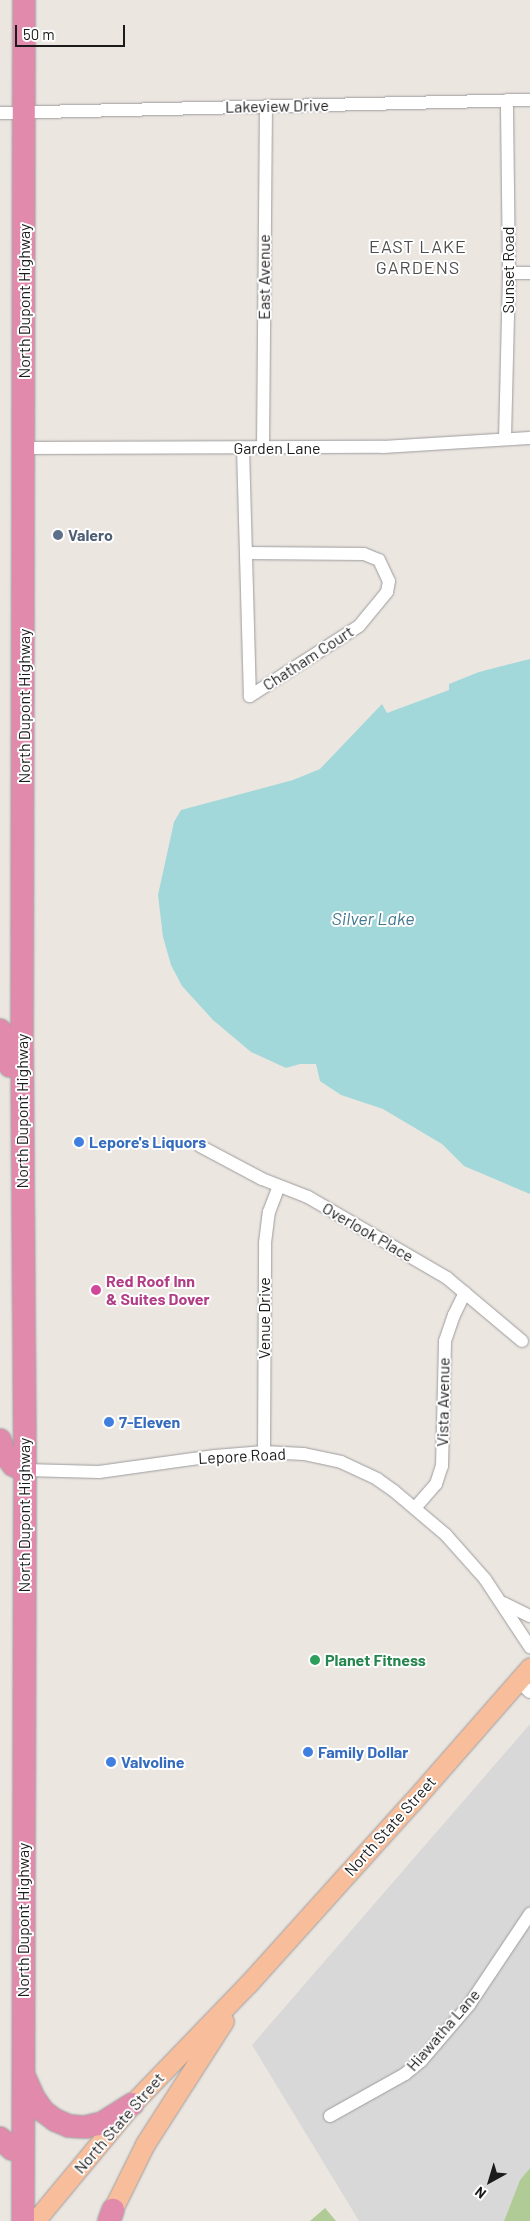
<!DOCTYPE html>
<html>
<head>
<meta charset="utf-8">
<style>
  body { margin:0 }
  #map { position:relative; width:530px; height:2221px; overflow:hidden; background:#ece6e1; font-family:Barlow,sans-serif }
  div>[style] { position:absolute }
  .residential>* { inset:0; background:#d9d8d8 }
  .forest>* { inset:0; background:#b0cb96 }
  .water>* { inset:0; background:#a2d8d9 }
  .roads { filter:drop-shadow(0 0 1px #9c9c9c) drop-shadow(0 0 1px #9c9c9c) }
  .street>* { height:12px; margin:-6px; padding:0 6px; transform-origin:6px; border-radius:6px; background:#fff }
  .primary>* { height:19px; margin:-9.5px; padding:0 9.5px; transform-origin:9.5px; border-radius:9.5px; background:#f8bd9a }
  .highway>* { height:22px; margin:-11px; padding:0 11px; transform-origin:11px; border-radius:11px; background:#e28aac }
  .dots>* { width:14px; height:14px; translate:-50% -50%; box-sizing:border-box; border:2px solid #fff; border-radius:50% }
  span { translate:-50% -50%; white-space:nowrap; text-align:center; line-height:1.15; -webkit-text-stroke:4px #fff; paint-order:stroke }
  .street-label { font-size:16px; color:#1b1b1b }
  .service-label { font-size:16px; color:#4e5e75; font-weight:700 }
  .left { translate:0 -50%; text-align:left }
  .shop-label { font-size:16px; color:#366cbe; font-weight:700 }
  .hotel-label { font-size:16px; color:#b23c85; font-weight:700 }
  .leisure-label { font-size:16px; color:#27864d; font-weight:700 }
  .neighbourhood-label { font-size:18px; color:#4e4e4e; letter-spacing:1px }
  .water-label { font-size:18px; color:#437990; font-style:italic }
  .north { position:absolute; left:465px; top:2156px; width:50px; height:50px; -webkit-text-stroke:4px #fff; paint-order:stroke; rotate:219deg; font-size:14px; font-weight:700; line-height:20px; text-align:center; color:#1b1b1b }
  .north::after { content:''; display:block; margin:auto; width:18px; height:22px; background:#1b1b1b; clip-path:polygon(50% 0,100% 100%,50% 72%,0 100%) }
  .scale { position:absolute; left:15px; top:25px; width:110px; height:22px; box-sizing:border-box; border:2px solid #1b1b1b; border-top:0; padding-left:6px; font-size:15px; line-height:18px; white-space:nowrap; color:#1b1b1b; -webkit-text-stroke:4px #fff; paint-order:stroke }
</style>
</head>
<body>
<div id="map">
  <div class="residential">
    <div style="clip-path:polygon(530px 1724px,530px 2168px,520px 2180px,504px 2221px,359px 2221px,252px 2045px)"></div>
  </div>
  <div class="forest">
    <div style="clip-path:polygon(530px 2168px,530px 2221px,504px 2221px,520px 2180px)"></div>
    <div style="clip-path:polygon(325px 2208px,336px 2221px,310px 2221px)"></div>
  </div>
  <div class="water">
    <div style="clip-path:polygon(530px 659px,530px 1194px,464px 1166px,442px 1144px,383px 1109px,341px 1095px,320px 1081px,316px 1064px,300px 1064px,286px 1068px,251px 1052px,213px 1020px,182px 986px,171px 965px,163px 937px,158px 895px,174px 822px,181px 810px,293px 780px,320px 769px,382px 704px,387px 713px,449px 690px,449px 684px,479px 672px)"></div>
  </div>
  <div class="roads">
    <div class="street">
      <div style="left:0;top:113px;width:530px;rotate:-1.41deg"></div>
      <div style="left:509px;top:273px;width:21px"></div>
      <div style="left:505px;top:439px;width:166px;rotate:-88.6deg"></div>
      <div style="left:509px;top:273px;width:173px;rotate:-90.7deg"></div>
      <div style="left:24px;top:448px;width:359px;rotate:-0.2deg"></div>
      <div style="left:383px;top:447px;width:147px;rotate:-3.5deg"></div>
      <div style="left:243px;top:448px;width:248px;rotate:88.4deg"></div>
      <div style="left:263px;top:448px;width:342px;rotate:-89.5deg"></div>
      <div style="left:247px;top:553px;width:117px;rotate:0.5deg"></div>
      <div style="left:364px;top:554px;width:16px;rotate:22deg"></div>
      <div style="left:379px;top:560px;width:23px;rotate:65deg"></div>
      <div style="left:389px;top:581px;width:11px;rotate:100deg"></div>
      <div style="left:387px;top:592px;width:44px;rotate:129.5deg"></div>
      <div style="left:359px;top:626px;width:130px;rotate:147.3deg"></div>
      <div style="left:200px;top:1146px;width:70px;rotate:28deg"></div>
      <div style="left:262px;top:1179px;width:49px;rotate:21.4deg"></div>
      <div style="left:308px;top:1197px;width:161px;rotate:30.2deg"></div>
      <div style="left:447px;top:1278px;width:98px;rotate:40deg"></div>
      <div style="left:264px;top:1452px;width:209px;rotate:-89.7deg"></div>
      <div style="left:265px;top:1243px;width:31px;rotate:-83deg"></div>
      <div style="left:269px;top:1212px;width:28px;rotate:-69deg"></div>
      <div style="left:25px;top:1470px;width:74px;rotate:1.5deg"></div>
      <div style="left:99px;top:1472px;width:117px;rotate:-7.9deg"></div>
      <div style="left:215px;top:1456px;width:49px;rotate:-4.7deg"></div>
      <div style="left:264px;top:1452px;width:40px;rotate:2.9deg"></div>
      <div style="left:304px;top:1454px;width:38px;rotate:12deg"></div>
      <div style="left:341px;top:1462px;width:40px;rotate:25deg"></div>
      <div style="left:377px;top:1479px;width:21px;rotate:35deg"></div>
      <div style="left:394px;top:1491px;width:68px;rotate:40.2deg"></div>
      <div style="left:446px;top:1535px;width:59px;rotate:48.4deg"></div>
      <div style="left:485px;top:1579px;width:82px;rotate:56.5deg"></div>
      <div style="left:415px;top:1508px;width:32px;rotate:-49deg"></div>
      <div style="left:436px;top:1484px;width:19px;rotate:-72deg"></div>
      <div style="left:442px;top:1466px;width:125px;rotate:-88.6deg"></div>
      <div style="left:445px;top:1341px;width:28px;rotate:-71deg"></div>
      <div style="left:454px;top:1315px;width:25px;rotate:-64deg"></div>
      <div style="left:503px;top:1603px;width:30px;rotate:26deg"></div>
      <div style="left:518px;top:1681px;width:16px;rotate:43deg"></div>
      <div style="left:330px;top:2116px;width:86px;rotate:-29.2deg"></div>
      <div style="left:405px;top:2074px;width:21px;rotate:-39deg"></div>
      <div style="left:421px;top:2061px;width:74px;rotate:-49.4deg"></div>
      <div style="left:469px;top:2005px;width:110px;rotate:-56.2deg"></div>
    </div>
    <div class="primary">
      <div style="left:35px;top:2221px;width:152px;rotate:-50.3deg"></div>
      <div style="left:132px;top:2104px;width:167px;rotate:-46deg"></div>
      <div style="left:248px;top:1984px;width:245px;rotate:-48deg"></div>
      <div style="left:412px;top:1802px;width:179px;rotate:-48.8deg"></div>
      <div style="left:107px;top:2221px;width:86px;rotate:-63.7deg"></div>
      <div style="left:145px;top:2144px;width:146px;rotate:-57.3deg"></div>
    </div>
    <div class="highway">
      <div style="left:0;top:1030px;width:17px;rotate:54deg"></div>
      <div style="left:10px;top:1044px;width:22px;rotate:90deg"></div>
      <div style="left:0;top:1440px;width:14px;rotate:73deg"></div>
      <div style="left:4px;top:1453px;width:15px;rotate:53deg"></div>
      <div style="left:13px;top:1465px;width:13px;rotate:23deg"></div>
      <div style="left:25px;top:2078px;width:22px;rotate:66deg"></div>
      <div style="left:34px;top:2098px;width:16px;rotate:55deg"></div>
      <div style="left:43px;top:2111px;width:15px;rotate:37deg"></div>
      <div style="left:55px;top:2120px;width:15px;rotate:23deg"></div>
      <div style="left:69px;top:2126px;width:16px;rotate:4deg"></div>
      <div style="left:85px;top:2127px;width:17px;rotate:-13deg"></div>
      <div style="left:102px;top:2123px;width:36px;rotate:-32deg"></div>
      <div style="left:0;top:2138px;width:16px;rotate:43deg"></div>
      <div style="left:12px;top:2149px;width:11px;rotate:10deg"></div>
      <div style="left:23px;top:2221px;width:751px;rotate:-89.85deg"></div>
      <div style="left:25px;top:1470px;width:424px;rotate:-90.4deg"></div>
      <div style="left:22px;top:1046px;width:1046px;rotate:-89.89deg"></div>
      <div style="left:109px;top:2221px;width:12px;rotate:-70deg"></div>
    </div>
  </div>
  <div class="dots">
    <div style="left:58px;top:535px;background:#5c6f8a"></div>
    <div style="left:79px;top:1142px;background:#3f7fe0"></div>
    <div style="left:96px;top:1290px;background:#d1479c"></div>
    <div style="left:109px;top:1422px;background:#3f7fe0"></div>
    <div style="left:315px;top:1660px;background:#2e9e5b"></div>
    <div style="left:308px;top:1752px;background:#3f7fe0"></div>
    <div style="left:111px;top:1762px;background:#3f7fe0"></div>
  </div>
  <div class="street-label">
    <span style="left:277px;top:106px;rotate:-1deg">Lakeview Drive</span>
    <span style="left:508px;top:270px;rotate:-90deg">Sunset Road</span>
    <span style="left:264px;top:277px;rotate:-90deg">East Avenue</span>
    <span style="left:24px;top:301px;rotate:-90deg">North Dupont Highway</span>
    <span style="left:277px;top:448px">Garden Lane</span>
    <span style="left:308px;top:658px;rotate:-33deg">Chatham Court</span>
    <span style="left:24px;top:706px;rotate:-90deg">North Dupont Highway</span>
    <span style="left:22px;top:1111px;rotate:-90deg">North Dupont Highway</span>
    <span style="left:368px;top:1232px;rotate:30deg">Overlook Place</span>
    <span style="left:264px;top:1318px;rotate:-90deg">Venue Drive</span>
    <span style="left:443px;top:1402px;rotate:-89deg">Vista Avenue</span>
    <span style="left:242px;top:1456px;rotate:-3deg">Lepore Road</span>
    <span style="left:24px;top:1515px;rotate:-90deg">North Dupont Highway</span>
    <span style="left:390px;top:1826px;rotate:-48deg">North State Street</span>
    <span style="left:23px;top:1920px;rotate:-90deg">North Dupont Highway</span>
    <span style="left:443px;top:2030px;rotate:-49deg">Hiawatha Lane</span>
    <span style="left:119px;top:2123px;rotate:-49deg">North State Street</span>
  </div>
  <div class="service-label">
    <span class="left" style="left:68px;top:535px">Valero</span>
  </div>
  <div class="shop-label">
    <span class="left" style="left:89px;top:1142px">Lepore's Liquors</span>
    <span class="left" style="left:119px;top:1422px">7-Eleven</span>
    <span class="left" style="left:318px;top:1752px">Family Dollar</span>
    <span class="left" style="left:121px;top:1762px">Valvoline</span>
  </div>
  <div class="hotel-label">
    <span class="left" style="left:106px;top:1290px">Red Roof Inn<br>&amp; Suites Dover</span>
  </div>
  <div class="leisure-label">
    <span class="left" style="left:325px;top:1660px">Planet Fitness</span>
  </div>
  <div class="neighbourhood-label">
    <span style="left:418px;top:257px">EAST LAKE<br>GARDENS</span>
  </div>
  <div class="water-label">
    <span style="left:373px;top:918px">Silver Lake</span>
  </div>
  <div class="north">N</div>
  <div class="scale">50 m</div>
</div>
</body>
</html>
